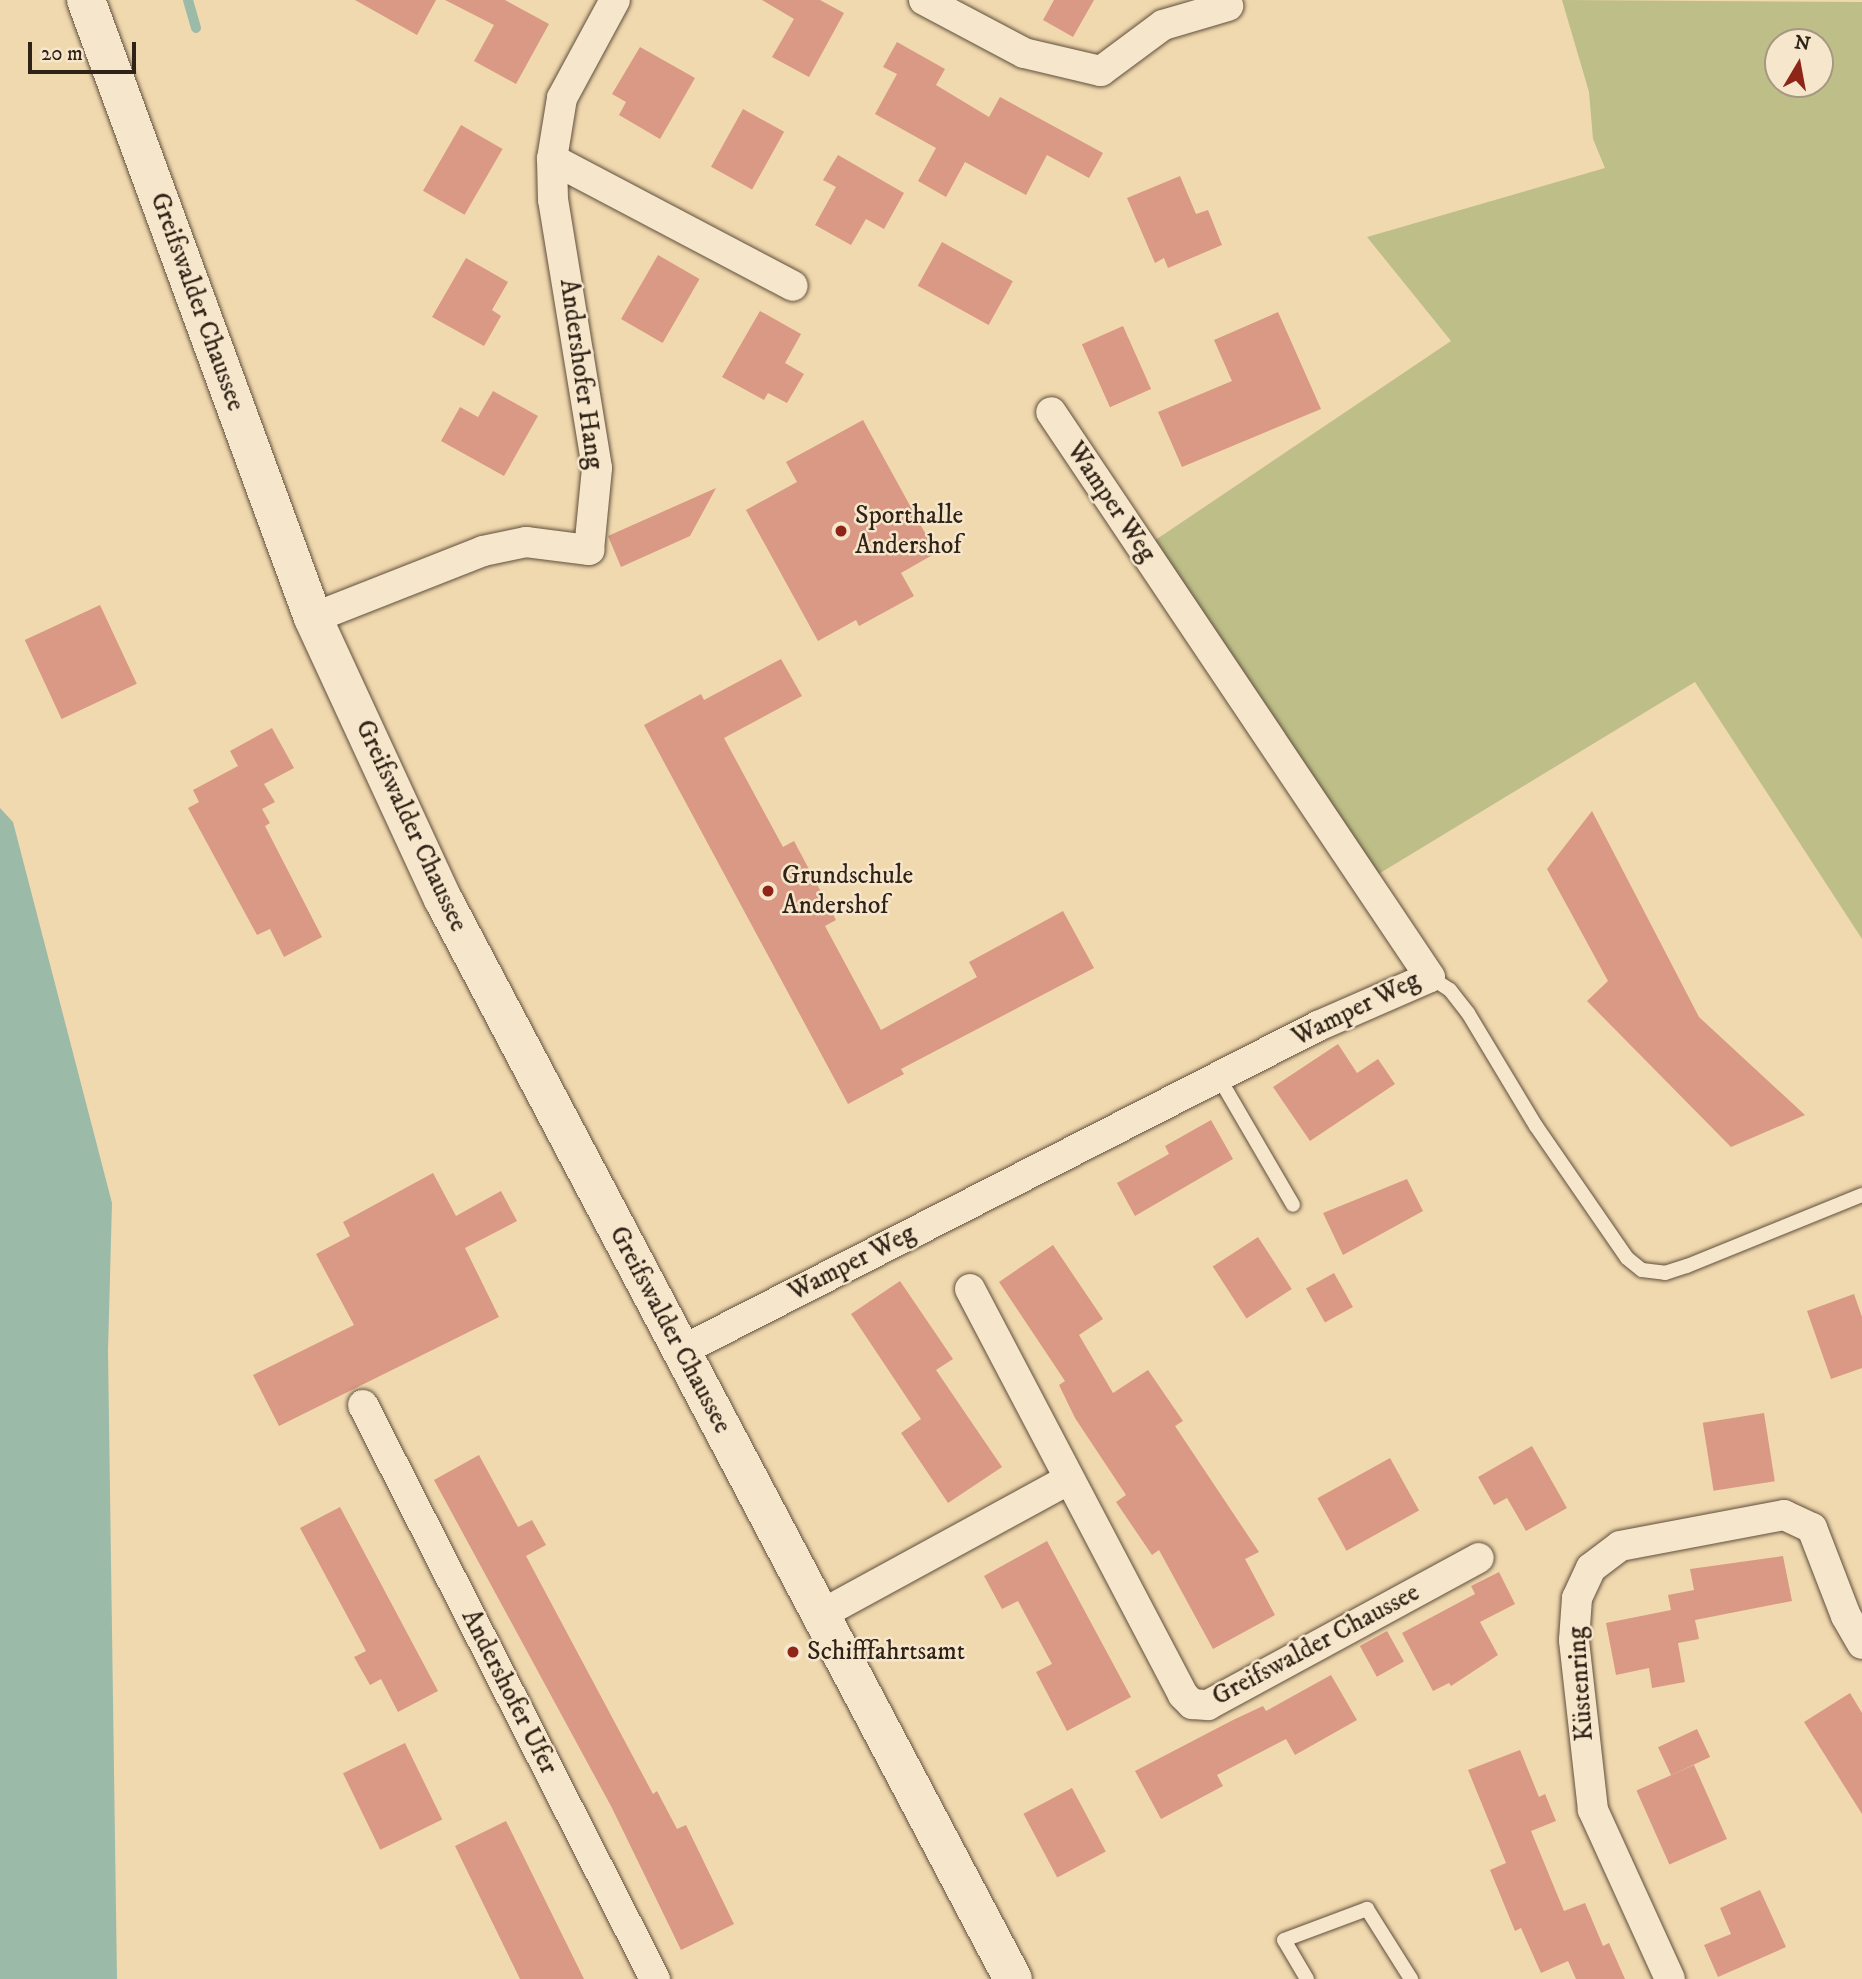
<!DOCTYPE html>
<html>
<head>
<meta charset="utf-8">
<style>
  body { margin:0 }
  #map { position:relative; width:1862px; height:1979px; overflow:hidden; background:#f1d9af; font-family:"IM FELL DW Pica",serif }
  div>[style] { position:absolute }
  .green>* { inset:0; background:#bdbe88 }
  .water>* { inset:0; background:#9bbaa8 }
  .stream>* { height:10px; margin:-5px; padding:0 5px; transform-origin:5px; border-radius:5px; background:#9bbaa8 }
  .building>* { inset:0; background:#d99984; transform-origin:0 0 }
  .roads { filter:drop-shadow(0 0 2px #60503d) drop-shadow(0 0 2px #60503d) }
  .lane>* { height:14px; margin:-7px; padding:0 7px; transform-origin:7px; border-radius:7px; background:#f6e6cb }
  .street>* { height:30px; margin:-15px; padding:0 15px; transform-origin:15px; border-radius:15px; background:#f6e6cb }
  .secondary>* { height:38px; margin:-19px; padding:0 19px; transform-origin:19px; border-radius:19px; background:#f6e6cb }
  .dots>* { width:19px; height:19px; translate:-50% -50%; box-sizing:border-box; border:4px solid #f6e6cb; border-radius:50% }
  span { translate:-50% -50%; white-space:nowrap; text-align:center; line-height:1.15; -webkit-text-stroke:5px #f6e6cb; paint-order:stroke }
  .street-label { font-size:26px; color:#2f2217 }
  .poi-label { font-size:26px; color:#2f2217 }
  .left { translate:0 -50%; text-align:left }
  .north { position:absolute; left:1764px; top:28px; width:70px; height:70px; box-sizing:border-box; background:#f6e6cb; border:2px solid #a69883; border-radius:50%; rotate:10deg; font-size:19px; font-weight:700; line-height:28px; text-align:center; color:#2f2217 }
  .north::after { content:''; display:block; margin:auto; width:24px; height:32px; background:#8f2418; clip-path:polygon(50% 0,100% 100%,50% 72%,0 100%) }
  .scale { position:absolute; left:28px; top:42px; width:108px; height:32px; box-sizing:border-box; border:4px solid #2f2217; border-top:0; padding-left:9px; font-size:21px; line-height:24px; white-space:nowrap; color:#2f2217; -webkit-text-stroke:5px #f6e6cb; paint-order:stroke }
</style>
</head>
<body>
<div id="map">
  <div class="green">
    <div style="clip-path:polygon(evenodd,1562px 0,1862px 2px,1862px 939px,1695px 682px,1367px 881px,1142px 549px,1451px 341px,1367px 237px,1605px 168px,1593px 139px,1589px 92px,1562px 0,1778px 42px,1820px 42px,1820px 84px,1778px 84px,1778px 42px)"></div>
  </div>
  <div class="water">
    <div style="clip-path:polygon(0 808px,13px 822px,112px 1203px,108px 1351px,117px 1979px,0 1979px)"></div>
  </div>
  <div class="stream">
    <div style="left:188px;top:0;width:29px;rotate:74deg"></div>
  </div>
  <div class="building">
    <div style="clip-path:polygon(355px 0,436px 0,417px 35px)"></div>
    <div style="clip-path:polygon(445px 0,505px 0,549px 24px,516px 84px,474px 61px,494px 25px)"></div>
    <div style="clip-path:polygon(762px 0,820px 0,844px 13px,809px 77px,772px 57px,794px 19px)"></div>
    <div style="clip-path:polygon(1054px 0,1094px 0,1073px 37px,1043px 20px)"></div>
    <div style="clip-path:polygon(897px 42px,945px 69px,936px 85px,989px 117px,1000px 97px,1103px 153px,1089px 178px,1047px 155px,1026px 195px,965px 162px,946px 197px,918px 181px,936px 148px,875px 114px,897px 74px,883px 67px)"></div>
    <div style="clip-path:polygon(640px 47px,695px 78px,660px 139px,619px 115px,626px 102px,612px 94px)"></div>
    <div style="left:743px;top:109px;width:47px;height:66px;rotate:29deg"></div>
    <div style="left:461px;top:125px;width:48px;height:76px;rotate:30deg"></div>
    <div style="clip-path:polygon(838px 155px,904px 193px,884px 229px,866px 219px,851px 245px,815px 225px,836px 187px,823px 180px)"></div>
    <div style="clip-path:polygon(1180px 176px,1196px 214px,1208px 210px,1222px 245px,1168px 268px,1164px 258px,1155px 263px,1127px 198px)"></div>
    <div style="left:942px;top:242px;width:81px;height:50px;rotate:29deg"></div>
    <div style="left:658px;top:255px;width:48px;height:74px;rotate:30deg"></div>
    <div style="clip-path:polygon(466px 258px,508px 282px,492px 310px,501px 316px,484px 346px,432px 317px)"></div>
    <div style="clip-path:polygon(760px 311px,801px 334px,785px 363px,804px 374px,787px 403px,768px 393px,764px 400px,722px 377px)"></div>
    <div style="clip-path:polygon(1278px 312px,1321px 409px,1182px 467px,1158px 412px,1232px 381px,1214px 340px)"></div>
    <div style="left:1123px;top:326px;width:69px;height:45px;rotate:66deg"></div>
    <div style="clip-path:polygon(493px 391px,538px 416px,504px 476px,441px 441px,460px 407px,478px 417px)"></div>
    <div style="clip-path:polygon(863px 420px,936px 553px,901px 573px,914px 596px,859px 626px,856px 620px,818px 641px,746px 510px,797px 482px,786px 462px)"></div>
    <div style="clip-path:polygon(716px 488px,690px 536px,621px 567px,608px 536px)"></div>
    <div style="left:100px;top:605px;width:87px;height:83px;rotate:65deg"></div>
    <div style="clip-path:polygon(781px 659px,802px 696px,724px 738px,783px 847px,794px 841px,836px 920px,825px 926px,881px 1030px,977px 977px,969px 962px,1063px 911px,1094px 968px,901px 1069px,904px 1074px,848px 1104px,644px 725px,701px 694px,704px 700px)"></div>
    <div style="clip-path:polygon(272px 728px,294px 768px,264px 784px,275px 802px,262px 809px,270px 823px,265px 826px,322px 937px,284px 957px,270px 929px,257px 935px,188px 808px,199px 802px,193px 790px,238px 766px,230px 751px)"></div>
    <div style="clip-path:polygon(1592px 811px,1699px 1017px,1805px 1115px,1731px 1147px,1587px 1001px,1608px 981px,1547px 869px)"></div>
    <div style="clip-path:polygon(1338px 1044px,1357px 1073px,1378px 1059px,1395px 1084px,1310px 1141px,1273px 1087px)"></div>
    <div style="clip-path:polygon(1211px 1120px,1233px 1159px,1135px 1216px,1117px 1183px,1169px 1154px,1165px 1146px)"></div>
    <div style="clip-path:polygon(433px 1173px,456px 1216px,501px 1191px,517px 1221px,465px 1248px,499px 1317px,279px 1426px,253px 1375px,354px 1325px,316px 1254px,350px 1236px,343px 1222px)"></div>
    <div style="clip-path:polygon(1407px 1179px,1423px 1211px,1343px 1255px,1323px 1213px)"></div>
    <div style="left:1258px;top:1237px;width:62px;height:54px;rotate:57deg"></div>
    <div style="clip-path:polygon(1053px 1245px,1103px 1319px,1079px 1335px,1113px 1393px,1148px 1370px,1183px 1421px,1175px 1426px,1259px 1552px,1245px 1559px,1275px 1615px,1213px 1649px,1159px 1550px,1152px 1555px,1116px 1502px,1126px 1495px,1075px 1418px,1059px 1385px,1065px 1381px,999px 1282px)"></div>
    <div style="left:1334px;top:1273px;width:39px;height:32px;rotate:61deg"></div>
    <div style="clip-path:polygon(900px 1281px,953px 1359px,936px 1370px,1002px 1467px,948px 1503px,901px 1433px,921px 1419px,851px 1314px)"></div>
    <div style="clip-path:polygon(1854px 1294px,1862px 1317px,1862px 1368px,1831px 1379px,1807px 1311px)"></div>
    <div style="left:1764px;top:1413px;width:69px;height:62px;rotate:81deg"></div>
    <div style="clip-path:polygon(1532px 1446px,1567px 1508px,1526px 1531px,1507px 1498px,1494px 1505px,1478px 1477px)"></div>
    <div style="clip-path:polygon(479px 1455px,518px 1527px,532px 1520px,546px 1545px,526px 1556px,653px 1794px,657px 1791px,677px 1829px,686px 1825px,734px 1924px,681px 1950px,612px 1808px,434px 1480px)"></div>
    <div style="left:1390px;top:1458px;width:60px;height:83px;rotate:61deg"></div>
    <div style="clip-path:polygon(340px 1507px,438px 1691px,398px 1712px,381px 1679px,370px 1685px,354px 1657px,366px 1651px,300px 1528px)"></div>
    <div style="clip-path:polygon(1047px 1541px,1131px 1697px,1067px 1731px,1036px 1672px,1052px 1664px,1018px 1601px,1002px 1609px,984px 1576px)"></div>
    <div style="clip-path:polygon(1783px 1556px,1792px 1601px,1695px 1620px,1699px 1639px,1678px 1643px,1685px 1682px,1652px 1688px,1649px 1668px,1616px 1675px,1606px 1623px,1671px 1610px,1668px 1595px,1694px 1590px,1690px 1569px)"></div>
    <div style="clip-path:polygon(1499px 1572px,1515px 1604px,1480px 1622px,1498px 1655px,1451px 1686px,1449px 1683px,1433px 1691px,1402px 1633px,1475px 1594px,1471px 1586px)"></div>
    <div style="left:1387px;top:1631px;width:35px;height:31px;rotate:61deg"></div>
    <div style="clip-path:polygon(1331px 1675px,1357px 1720px,1295px 1755px,1286px 1739px,1217px 1775px,1223px 1786px,1161px 1819px,1135px 1771px,1233px 1720px,1263px 1706px,1266px 1711px)"></div>
    <div style="clip-path:polygon(1850px 1693px,1862px 1713px,1862px 1814px,1804px 1722px)"></div>
    <div style="left:1697px;top:1729px;width:31px;height:43px;rotate:65deg"></div>
    <div style="left:405px;top:1743px;width:85px;height:69px;rotate:64deg"></div>
    <div style="clip-path:polygon(1520px 1750px,1539px 1797px,1545px 1794px,1556px 1821px,1531px 1831px,1564px 1911px,1585px 1903px,1603px 1946px,1609px 1943px,1625px 1979px,1576px 1979px,1568px 1961px,1541px 1973px,1521px 1928px,1515px 1931px,1490px 1870px,1506px 1863px,1468px 1770px)"></div>
    <div style="left:1694px;top:1765px;width:81px;height:63px;rotate:66deg"></div>
    <div style="left:1072px;top:1788px;width:72px;height:55px;rotate:62deg"></div>
    <div style="clip-path:polygon(506px 1821px,584px 1979px,520px 1979px,455px 1846px)"></div>
    <div style="clip-path:polygon(1760px 1890px,1786px 1947px,1718px 1977px,1704px 1945px,1731px 1934px,1720px 1908px)"></div>
  </div>
  <div class="roads">
    <div class="lane">
      <div style="left:1430px;top:977px;width:24px;rotate:33deg"></div>
      <div style="left:1450px;top:990px;width:29px;rotate:52deg"></div>
      <div style="left:1468px;top:1013px;width:132px;rotate:59deg"></div>
      <div style="left:1536px;top:1126px;width:160px;rotate:55.4deg"></div>
      <div style="left:1627px;top:1258px;width:19px;rotate:39deg"></div>
      <div style="left:1642px;top:1270px;width:23px;rotate:7deg"></div>
      <div style="left:1665px;top:1273px;width:23px;rotate:-18deg"></div>
      <div style="left:1687px;top:1266px;width:189px;rotate:-22.1deg"></div>
      <div style="left:1218px;top:1076px;width:149px;rotate:59.8deg"></div>
      <div style="left:1307px;top:1979px;width:45px;rotate:-120.5deg"></div>
      <div style="left:1284px;top:1940px;width:89px;rotate:-20.5deg"></div>
      <div style="left:1367px;top:1909px;width:83px;rotate:57.8deg"></div>
    </div>
    <div class="street">
      <div style="left:924px;top:0;width:113px;rotate:27.9deg"></div>
      <div style="left:1024px;top:53px;width:79px;rotate:13.2deg"></div>
      <div style="left:1101px;top:71px;width:77px;rotate:-36.6deg"></div>
      <div style="left:1163px;top:25px;width:68px;rotate:-16.3deg"></div>
      <div style="left:552px;top:159px;width:272px;rotate:27.8deg"></div>
      <div style="left:313px;top:618px;width:183px;rotate:-21.5deg"></div>
      <div style="left:483px;top:551px;width:44px;rotate:-11.8deg"></div>
      <div style="left:526px;top:542px;width:64px;rotate:7.2deg"></div>
      <div style="left:589px;top:550px;width:82px;rotate:-84.4deg"></div>
      <div style="left:597px;top:468px;width:272px;rotate:-99.3deg"></div>
      <div style="left:553px;top:200px;width:41px;rotate:-91.4deg"></div>
      <div style="left:552px;top:159px;width:62px;rotate:-80.7deg"></div>
      <div style="left:562px;top:98px;width:111px;rotate:-61.6deg"></div>
      <div style="left:970px;top:1289px;width:458px;rotate:62.3deg"></div>
      <div style="left:1183px;top:1695px;width:13px;rotate:45deg"></div>
      <div style="left:1192px;top:1704px;width:16px;rotate:4deg"></div>
      <div style="left:1208px;top:1705px;width:308px;rotate:-28.5deg"></div>
      <div style="left:681px;top:1351px;width:715px;rotate:-27.03deg"></div>
      <div style="left:1318px;top:1026px;width:122px;rotate:-23.6deg"></div>
      <div style="left:1430px;top:977px;width:680px;rotate:-123.85deg"></div>
      <div style="left:363px;top:1405px;width:644px;rotate:63.04deg"></div>
      <div style="left:822px;top:1614px;width:280px;rotate:-28.6deg"></div>
      <div style="left:1670px;top:1979px;width:186px;rotate:-114.5deg"></div>
      <div style="left:1593px;top:1810px;width:171px;rotate:-96.4deg"></div>
      <div style="left:1574px;top:1640px;width:42px;rotate:-85.9deg"></div>
      <div style="left:1577px;top:1598px;width:33px;rotate:-65deg"></div>
      <div style="left:1591px;top:1568px;width:36px;rotate:-37deg"></div>
      <div style="left:1620px;top:1546px;width:167px;rotate:-10.7deg"></div>
      <div style="left:1784px;top:1515px;width:31px;rotate:25deg"></div>
      <div style="left:1812px;top:1528px;width:94px;rotate:68.9deg"></div>
      <div style="left:1846px;top:1616px;width:32px;rotate:60deg"></div>
    </div>
    <div class="secondary">
      <div style="left:86px;top:0;width:658px;rotate:69.83deg"></div>
      <div style="left:313px;top:618px;width:310px;rotate:65.2deg"></div>
      <div style="left:443px;top:899px;width:1221px;rotate:62.18deg"></div>
    </div>
  </div>
  <div class="dots">
    <div style="left:841px;top:531px;background:#8f2418"></div>
    <div style="left:768px;top:891px;background:#8f2418"></div>
    <div style="left:793px;top:1652px;background:#8f2418"></div>
  </div>
  <div class="street-label">
    <span style="left:197px;top:302px;rotate:70deg">Greifswalder Chaussee</span>
    <span style="left:581px;top:374px;rotate:82deg">Andershofer Hang</span>
    <span style="left:1111px;top:502px;rotate:56deg">Wamper Weg</span>
    <span style="left:411px;top:826px;rotate:65deg">Greifswalder Chaussee</span>
    <span style="left:1356px;top:1009px;rotate:-26deg">Wamper Weg</span>
    <span style="left:852px;top:1263px;rotate:-27deg">Wamper Weg</span>
    <span style="left:670px;top:1330px;rotate:62deg">Greifswalder Chaussee</span>
    <span style="left:1316px;top:1645px;rotate:-28deg">Greifswalder Chaussee</span>
    <span style="left:1581px;top:1684px;rotate:-94deg">Küstenring</span>
    <span style="left:509px;top:1692px;rotate:63deg">Andershofer Ufer</span>
  </div>
  <div class="poi-label">
    <span class="left" style="left:855px;top:531px">Sporthalle<br>Andershof</span>
    <span class="left" style="left:782px;top:891px">Grundschule<br>Andershof</span>
    <span class="left" style="left:807px;top:1652px">Schifffahrtsamt</span>
  </div>
  <div class="north">N</div>
  <div class="scale">20 m</div>
</div>
</body>
</html>
